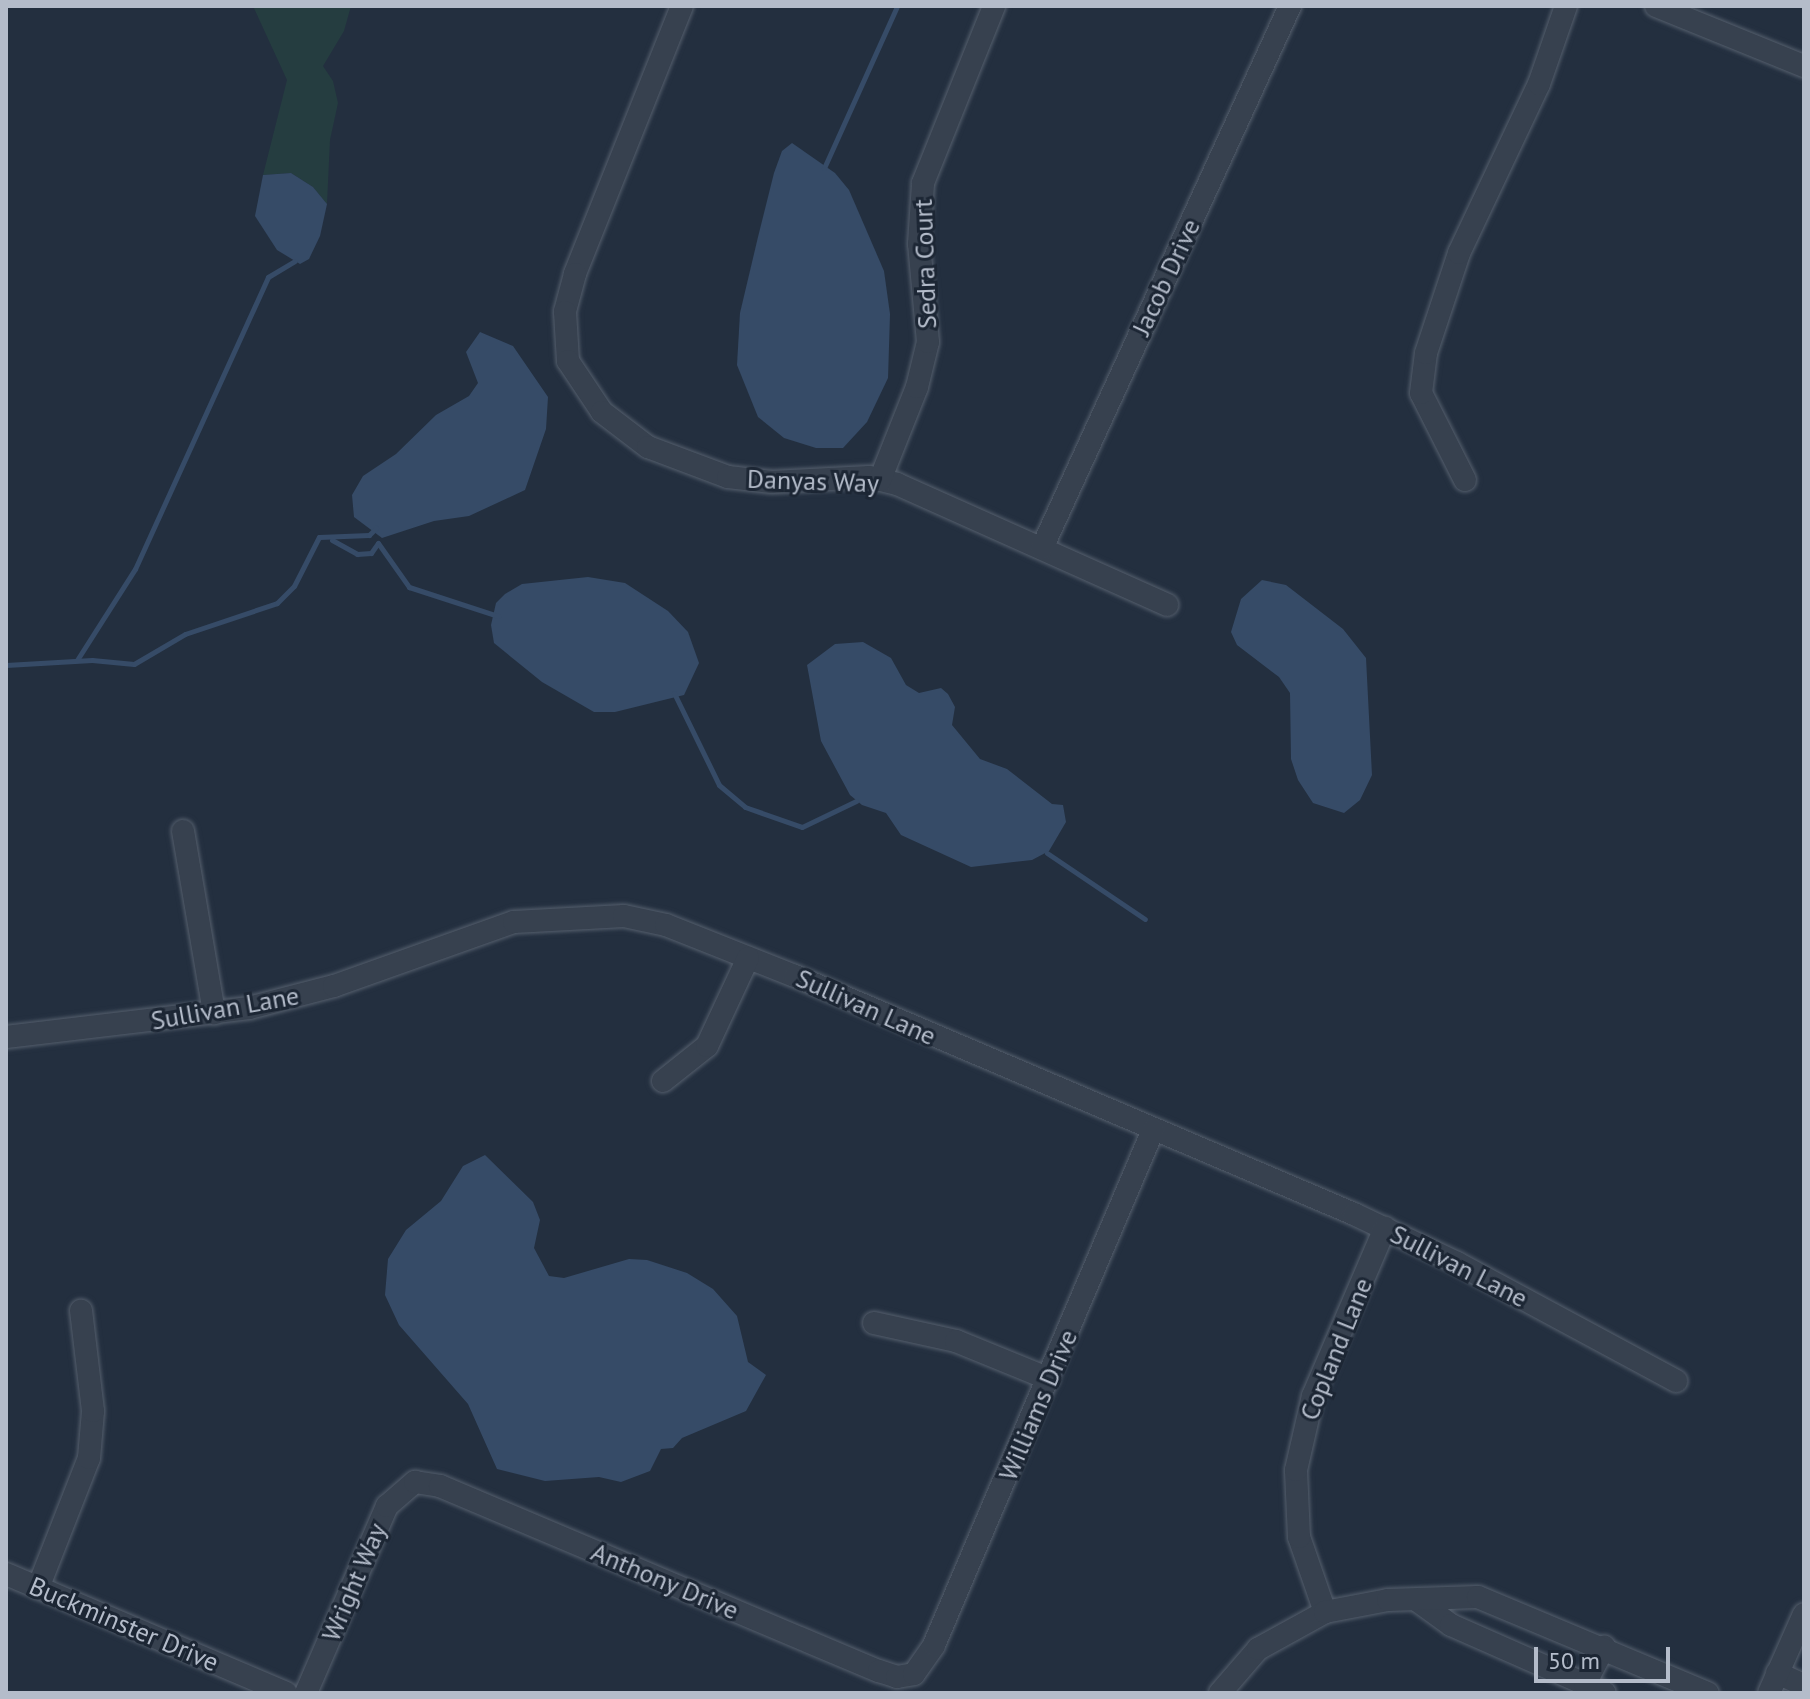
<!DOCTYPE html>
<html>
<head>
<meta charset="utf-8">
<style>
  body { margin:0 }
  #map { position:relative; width:1810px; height:1699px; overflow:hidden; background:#232f3f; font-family:"PT Sans",sans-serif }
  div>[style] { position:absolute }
  .green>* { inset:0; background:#253d40 }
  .water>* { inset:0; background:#364b67 }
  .stream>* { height:5px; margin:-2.5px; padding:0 2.5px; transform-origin:2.5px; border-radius:2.5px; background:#364b67 }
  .roads { filter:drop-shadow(0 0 2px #555f6d) drop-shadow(0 0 2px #555f6d) }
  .minor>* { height:22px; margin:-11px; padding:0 11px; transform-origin:11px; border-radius:11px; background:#37414f }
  span { translate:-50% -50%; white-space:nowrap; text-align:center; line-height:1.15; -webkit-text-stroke:6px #1c2634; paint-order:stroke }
  .street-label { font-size:26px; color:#b4bcca }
  .frame { position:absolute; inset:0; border:8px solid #b4bcca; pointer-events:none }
  .scale { position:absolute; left:1534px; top:1647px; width:136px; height:36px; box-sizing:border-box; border:4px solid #b4bcca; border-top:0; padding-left:10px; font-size:24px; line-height:28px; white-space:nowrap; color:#b4bcca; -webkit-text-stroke:6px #1c2634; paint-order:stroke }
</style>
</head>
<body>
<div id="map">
  <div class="green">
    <div style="clip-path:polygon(253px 6px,351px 6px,344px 31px,323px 66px,333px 81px,338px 103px,330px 140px,327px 204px,313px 187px,291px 173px,263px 175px,287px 80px)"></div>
  </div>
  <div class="water">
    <div style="clip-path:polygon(792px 143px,835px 173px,849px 190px,884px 271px,890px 314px,888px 378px,867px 422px,843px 448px,816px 448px,784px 438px,758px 417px,737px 365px,740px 313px,758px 237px,774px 173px,782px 151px)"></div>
    <div style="clip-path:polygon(291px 173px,313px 187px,327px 204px,320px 236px,309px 259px,300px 264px,277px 250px,255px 216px,263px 175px)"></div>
    <div style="clip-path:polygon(480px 332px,513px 346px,548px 397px,546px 429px,525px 490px,469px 516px,434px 521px,382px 538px,354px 517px,352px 495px,363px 476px,396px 454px,436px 415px,469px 396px,478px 383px,466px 352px)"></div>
    <div style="clip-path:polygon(588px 577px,625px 583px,668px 611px,688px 632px,699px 663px,684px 695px,615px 712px,594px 712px,542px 682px,494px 643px,491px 625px,496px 603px,505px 594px,522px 584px)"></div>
    <div style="clip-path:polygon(1262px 580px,1286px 585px,1343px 629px,1366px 658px,1372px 775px,1360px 800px,1344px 813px,1313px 803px,1298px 780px,1291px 759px,1290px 693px,1279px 677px,1237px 645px,1231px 632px,1241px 599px)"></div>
    <div style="clip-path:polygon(863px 642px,891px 658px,906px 685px,919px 693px,941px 688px,948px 694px,955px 707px,952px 725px,980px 759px,1007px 769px,1052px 804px,1063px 805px,1066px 822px,1049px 851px,1032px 860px,971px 867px,901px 835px,886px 813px,862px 805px,850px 795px,821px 741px,807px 665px,835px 644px)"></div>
    <div style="clip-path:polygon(485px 1155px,533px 1202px,540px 1220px,534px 1248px,549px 1276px,564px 1278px,629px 1259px,647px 1260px,687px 1273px,713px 1289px,737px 1316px,748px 1362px,766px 1375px,746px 1411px,682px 1438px,673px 1448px,661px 1449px,650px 1471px,621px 1482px,599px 1477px,545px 1481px,497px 1469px,468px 1404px,399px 1325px,385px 1295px,388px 1259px,406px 1230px,441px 1201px,463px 1166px)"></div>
  </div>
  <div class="stream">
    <div style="left:824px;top:168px;width:178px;rotate:-65.7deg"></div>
    <div style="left:332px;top:540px;width:29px;rotate:29deg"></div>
    <div style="left:357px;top:554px;width:14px;rotate:-4deg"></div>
    <div style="left:371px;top:553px;width:12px;rotate:-55deg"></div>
    <div style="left:378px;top:543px;width:54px;rotate:54.8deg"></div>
    <div style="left:409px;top:587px;width:94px;rotate:18deg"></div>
    <div style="left:77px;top:660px;width:108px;rotate:-57.5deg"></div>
    <div style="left:135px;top:569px;width:321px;rotate:-65.5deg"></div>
    <div style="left:268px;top:277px;width:31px;rotate:-31deg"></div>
    <div style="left:6px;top:665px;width:86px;rotate:-3.3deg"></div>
    <div style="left:92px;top:660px;width:42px;rotate:5.4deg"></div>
    <div style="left:134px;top:664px;width:59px;rotate:-30.5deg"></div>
    <div style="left:185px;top:634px;width:97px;rotate:-18.6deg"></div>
    <div style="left:277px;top:603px;width:24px;rotate:-45deg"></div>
    <div style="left:294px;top:586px;width:55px;rotate:-63deg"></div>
    <div style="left:319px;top:537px;width:50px;rotate:-2.3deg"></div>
    <div style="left:369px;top:535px;width:10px;rotate:-45deg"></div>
    <div style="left:674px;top:693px;width:102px;rotate:63.9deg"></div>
    <div style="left:719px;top:785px;width:34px;rotate:40deg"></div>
    <div style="left:745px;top:807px;width:60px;rotate:19.3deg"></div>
    <div style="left:802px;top:827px;width:60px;rotate:-25.7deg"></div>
    <div style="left:1047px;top:853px;width:118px;rotate:34deg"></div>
  </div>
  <div class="roads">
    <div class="minor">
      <div style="left:682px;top:6px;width:289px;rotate:111.8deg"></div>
      <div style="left:575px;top:274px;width:39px;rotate:105deg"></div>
      <div style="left:565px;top:312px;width:49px;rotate:86.5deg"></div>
      <div style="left:568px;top:361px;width:61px;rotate:56.3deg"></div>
      <div style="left:602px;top:412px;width:58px;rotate:37.3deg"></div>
      <div style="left:648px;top:447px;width:85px;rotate:20.6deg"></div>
      <div style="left:728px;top:477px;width:44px;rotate:6.5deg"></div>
      <div style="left:772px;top:482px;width:97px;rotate:-3deg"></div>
      <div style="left:869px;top:477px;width:29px;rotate:14deg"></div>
      <div style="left:897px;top:484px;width:296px;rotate:24.1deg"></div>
      <div style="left:1656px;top:6px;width:160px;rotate:22.1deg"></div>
      <div style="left:880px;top:480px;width:100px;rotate:-68.3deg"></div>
      <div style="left:917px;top:387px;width:46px;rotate:-76.3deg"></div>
      <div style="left:928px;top:342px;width:98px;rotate:-95.2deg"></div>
      <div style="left:919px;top:244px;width:61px;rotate:-86.2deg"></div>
      <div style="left:923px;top:183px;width:191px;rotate:-68.1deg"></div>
      <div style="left:1465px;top:480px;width:97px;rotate:-116.8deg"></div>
      <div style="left:1421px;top:393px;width:40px;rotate:-82.9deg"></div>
      <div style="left:1426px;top:353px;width:105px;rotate:-71.7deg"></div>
      <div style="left:1459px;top:253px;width:187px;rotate:-64.7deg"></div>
      <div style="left:1539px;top:84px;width:83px;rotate:-70.9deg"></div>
      <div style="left:1042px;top:548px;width:596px;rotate:-65.41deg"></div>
      <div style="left:183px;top:831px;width:185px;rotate:80.3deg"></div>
      <div style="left:6px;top:1037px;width:245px;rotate:-6.8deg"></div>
      <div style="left:249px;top:1008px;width:88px;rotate:-14.5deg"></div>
      <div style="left:334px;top:986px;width:191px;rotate:-19.6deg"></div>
      <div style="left:514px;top:922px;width:110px;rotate:-3.1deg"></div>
      <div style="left:624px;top:916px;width:43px;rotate:12.1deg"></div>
      <div style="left:666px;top:925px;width:139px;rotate:21.6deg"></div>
      <div style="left:795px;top:976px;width:608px;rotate:23.06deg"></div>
      <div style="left:1354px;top:1214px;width:114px;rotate:25.4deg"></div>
      <div style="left:1457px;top:1263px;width:249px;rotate:28.3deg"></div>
      <div style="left:663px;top:1081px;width:56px;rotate:-38.5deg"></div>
      <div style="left:707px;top:1046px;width:97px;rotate:-65deg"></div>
      <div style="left:874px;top:1323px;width:84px;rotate:12.4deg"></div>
      <div style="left:956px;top:1341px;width:100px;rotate:22.2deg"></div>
      <div style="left:6px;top:1574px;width:304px;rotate:23deg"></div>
      <div style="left:38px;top:1588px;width:140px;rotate:-68.6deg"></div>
      <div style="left:89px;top:1458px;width:47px;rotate:-85.1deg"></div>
      <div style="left:93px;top:1411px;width:101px;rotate:-96.8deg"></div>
      <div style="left:1418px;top:1601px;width:41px;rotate:36deg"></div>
      <div style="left:1451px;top:1625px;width:168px;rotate:23.8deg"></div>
      <div style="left:1325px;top:1612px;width:79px;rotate:-109.1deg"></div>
      <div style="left:1299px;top:1537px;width:67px;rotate:-92.6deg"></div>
      <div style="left:1296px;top:1470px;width:76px;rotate:-77.1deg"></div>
      <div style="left:1313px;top:1396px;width:183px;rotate:-66.8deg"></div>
      <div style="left:1777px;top:1673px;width:30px;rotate:24deg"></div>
      <div style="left:1585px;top:1684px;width:42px;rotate:-62.8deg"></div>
      <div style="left:306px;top:1693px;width:204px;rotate:-66.6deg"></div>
      <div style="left:387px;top:1506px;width:37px;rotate:-41deg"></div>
      <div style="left:415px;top:1482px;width:25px;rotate:9deg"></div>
      <div style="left:440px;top:1486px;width:476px;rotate:22.9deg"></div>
      <div style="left:879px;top:1671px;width:19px;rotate:18deg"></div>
      <div style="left:897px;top:1677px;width:17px;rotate:-10deg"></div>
      <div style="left:914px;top:1674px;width:35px;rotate:-55deg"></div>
      <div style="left:934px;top:1645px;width:560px;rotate:-66.96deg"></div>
      <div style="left:1220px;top:1693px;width:58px;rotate:-49.2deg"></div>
      <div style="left:1258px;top:1649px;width:77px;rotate:-28.9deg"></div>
      <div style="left:1325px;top:1612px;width:64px;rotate:-10.8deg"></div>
      <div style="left:1388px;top:1600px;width:90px;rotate:-1.9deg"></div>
      <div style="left:1478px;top:1597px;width:249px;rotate:22.7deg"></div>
      <div style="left:1769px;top:1693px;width:86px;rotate:-66.1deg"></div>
    </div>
  </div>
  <div class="street-label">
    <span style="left:925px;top:264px;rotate:-92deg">Sedra Court</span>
    <span style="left:1166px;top:277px;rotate:-65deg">Jacob Drive</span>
    <span style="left:813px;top:481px;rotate:2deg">Danyas Way</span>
    <span style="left:866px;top:1007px;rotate:24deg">Sullivan Lane</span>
    <span style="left:225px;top:1008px;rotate:-10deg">Sullivan Lane</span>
    <span style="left:1459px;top:1266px;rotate:27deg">Sullivan Lane</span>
    <span style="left:1336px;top:1349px;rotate:-68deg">Copland Lane</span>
    <span style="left:1038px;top:1405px;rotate:-67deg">Williams Drive</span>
    <span style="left:665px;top:1581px;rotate:23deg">Anthony Drive</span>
    <span style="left:354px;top:1582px;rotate:-67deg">Wright Way</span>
    <span style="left:124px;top:1624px;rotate:23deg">Buckminster Drive</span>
  </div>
  <div class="frame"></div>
  <div class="scale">50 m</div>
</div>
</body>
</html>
